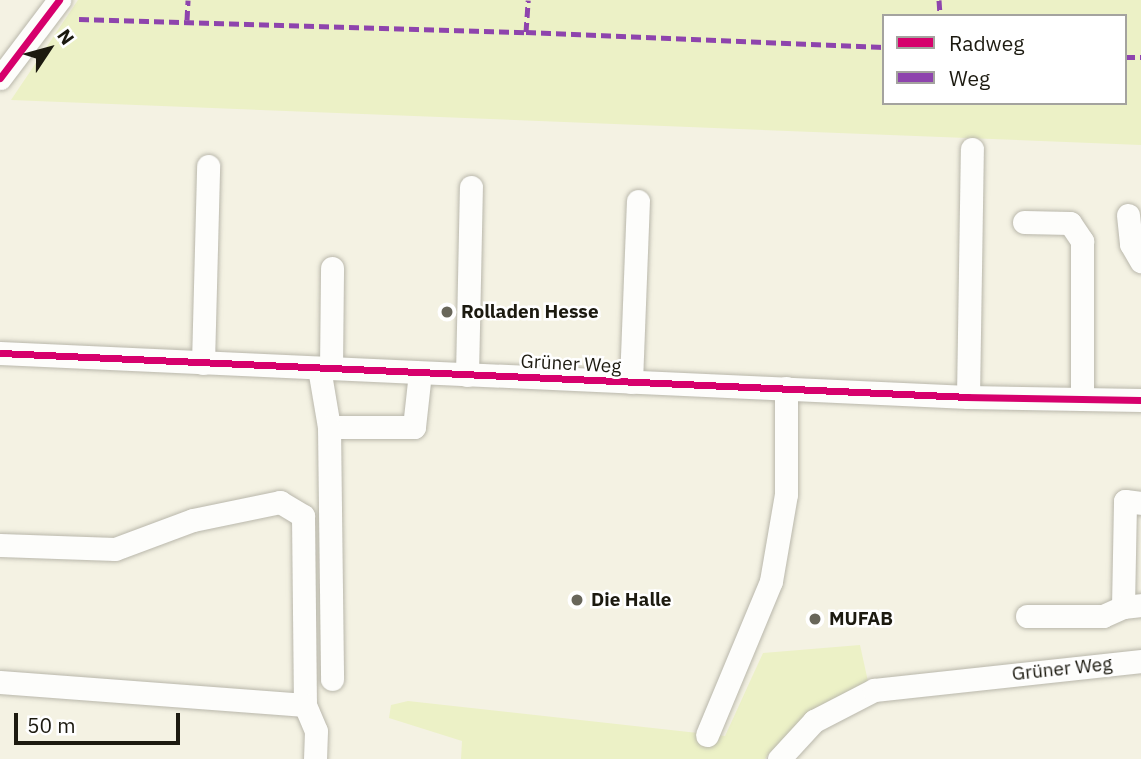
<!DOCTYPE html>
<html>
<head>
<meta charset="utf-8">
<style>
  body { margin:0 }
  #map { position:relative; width:1141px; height:759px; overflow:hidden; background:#f4f2e3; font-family:"IBM Plex Sans",sans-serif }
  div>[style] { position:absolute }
  .green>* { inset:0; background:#ecf1c6 }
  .roads { filter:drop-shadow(0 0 2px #b9b7ab) drop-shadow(0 0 2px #b9b7ab) }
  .minor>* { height:23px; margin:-11.5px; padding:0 11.5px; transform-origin:11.5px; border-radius:11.5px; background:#fdfdfb }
  .quiet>* { height:5px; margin-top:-2.5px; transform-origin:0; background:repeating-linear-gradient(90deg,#8e44ad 0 10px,transparent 0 15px) }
  .cycleway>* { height:7px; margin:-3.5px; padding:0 3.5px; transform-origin:3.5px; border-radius:3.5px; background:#d6006c }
  .dots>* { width:19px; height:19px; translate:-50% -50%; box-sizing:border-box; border:4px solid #fff; border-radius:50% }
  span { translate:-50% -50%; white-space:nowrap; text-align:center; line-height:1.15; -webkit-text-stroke:5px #fff; paint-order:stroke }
  .poi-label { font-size:19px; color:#1c1a10; font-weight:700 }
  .left { translate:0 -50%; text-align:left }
  .street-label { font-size:19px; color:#1c1a10 }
  .legend { position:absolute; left:882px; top:14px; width:245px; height:91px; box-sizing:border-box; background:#fff; border:2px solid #a4a39f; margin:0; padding:9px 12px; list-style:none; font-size:21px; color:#1c1a10 }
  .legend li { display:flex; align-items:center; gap:14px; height:35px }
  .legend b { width:35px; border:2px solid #a4a39f }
  .north { position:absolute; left:14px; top:14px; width:70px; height:70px; -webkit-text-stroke:5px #fff; paint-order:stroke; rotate:54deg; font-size:19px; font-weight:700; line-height:28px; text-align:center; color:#1c1a10 }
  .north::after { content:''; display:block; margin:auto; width:24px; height:32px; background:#1c1a10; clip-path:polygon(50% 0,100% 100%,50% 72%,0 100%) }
  .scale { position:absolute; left:14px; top:713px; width:166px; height:32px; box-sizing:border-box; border:4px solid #1c1a10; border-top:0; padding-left:9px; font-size:21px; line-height:24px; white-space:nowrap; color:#1c1a10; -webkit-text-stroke:5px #fff; paint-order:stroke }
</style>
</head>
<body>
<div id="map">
  <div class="green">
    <div style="clip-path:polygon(evenodd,78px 0,1141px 0,1141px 145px,11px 100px,78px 0,884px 16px,1125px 16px,1125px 103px,884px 103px,884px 16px)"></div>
    <div style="clip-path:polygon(860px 645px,869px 686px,770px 752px,765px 759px,461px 759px,462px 741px,389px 718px,391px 705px,408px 701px,725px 736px,763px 653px)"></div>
  </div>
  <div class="roads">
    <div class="minor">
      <div style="left:0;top:78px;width:98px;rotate:-52.9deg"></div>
      <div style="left:1128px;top:215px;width:29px;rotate:84deg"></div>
      <div style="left:1131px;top:244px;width:20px;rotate:60deg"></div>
      <div style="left:1024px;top:222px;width:46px;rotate:1.2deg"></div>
      <div style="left:1070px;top:223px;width:22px;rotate:56deg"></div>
      <div style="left:1082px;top:241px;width:158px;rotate:90deg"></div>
      <div style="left:0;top:353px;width:969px;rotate:2.6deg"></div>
      <div style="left:968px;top:397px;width:173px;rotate:1deg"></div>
      <div style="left:203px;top:363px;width:197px;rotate:-88.5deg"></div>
      <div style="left:319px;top:368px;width:60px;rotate:80.4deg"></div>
      <div style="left:329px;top:427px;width:85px"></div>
      <div style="left:414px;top:427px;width:54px;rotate:-83.7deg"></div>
      <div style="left:331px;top:368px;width:100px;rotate:-89.4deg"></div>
      <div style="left:467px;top:375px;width:188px;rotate:-88.8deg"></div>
      <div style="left:631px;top:382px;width:181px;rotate:-87.8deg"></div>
      <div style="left:968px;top:397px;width:248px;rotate:-89.1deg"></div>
      <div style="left:329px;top:427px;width:252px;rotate:89.3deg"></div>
      <div style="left:0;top:545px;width:115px;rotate:2deg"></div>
      <div style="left:115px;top:549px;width:83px;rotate:-20.4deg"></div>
      <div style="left:193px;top:520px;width:89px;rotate:-11.7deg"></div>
      <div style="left:280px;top:502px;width:27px;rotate:31deg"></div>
      <div style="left:303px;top:516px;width:189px;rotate:89.4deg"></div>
      <div style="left:1123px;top:607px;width:106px;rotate:-88.9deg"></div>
      <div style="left:1125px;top:501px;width:16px;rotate:7deg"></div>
      <div style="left:1027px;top:616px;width:76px"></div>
      <div style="left:1103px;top:616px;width:22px;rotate:-24deg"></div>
      <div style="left:1123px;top:607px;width:18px;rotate:-6deg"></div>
      <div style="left:0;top:682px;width:306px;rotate:4.3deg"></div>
      <div style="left:305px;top:705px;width:28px;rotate:67deg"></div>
      <div style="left:316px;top:731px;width:28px;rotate:92deg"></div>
      <div style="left:707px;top:735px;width:167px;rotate:-67.4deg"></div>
      <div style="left:771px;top:581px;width:88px;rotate:-80.2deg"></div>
      <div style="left:786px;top:494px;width:106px;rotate:-90deg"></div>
      <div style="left:779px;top:759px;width:52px;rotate:-47.4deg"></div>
      <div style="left:814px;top:721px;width:68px;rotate:-27.3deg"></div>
      <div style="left:874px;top:690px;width:269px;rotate:-6.2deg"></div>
    </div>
  </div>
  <div class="quiet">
    <div style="left:939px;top:0;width:16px;rotate:86deg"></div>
    <div style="left:79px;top:19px;width:447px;rotate:1.7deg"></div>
    <div style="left:526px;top:32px;width:358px;rotate:2.4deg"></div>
    <div style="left:187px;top:20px;width:20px;rotate:-87deg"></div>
    <div style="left:526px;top:32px;width:32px;rotate:-86deg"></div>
    <div style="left:1125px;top:57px;width:16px"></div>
  </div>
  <div class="cycleway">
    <div style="left:0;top:78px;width:98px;rotate:-52.9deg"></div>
    <div style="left:0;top:353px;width:969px;rotate:2.6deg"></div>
    <div style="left:968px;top:397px;width:173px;rotate:1deg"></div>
  </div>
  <div class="dots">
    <div style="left:447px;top:312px;background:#68665a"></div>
    <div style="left:577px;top:600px;background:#68665a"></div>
    <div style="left:815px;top:619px;background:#68665a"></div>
  </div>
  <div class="poi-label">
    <span class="left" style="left:461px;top:312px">Rolladen Hesse</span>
    <span class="left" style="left:591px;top:600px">Die Halle</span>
    <span class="left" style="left:829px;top:619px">MUFAB</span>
  </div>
  <div class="street-label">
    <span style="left:571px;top:364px;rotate:3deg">Grüner Weg</span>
    <span style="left:1062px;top:669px;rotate:-6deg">Grüner Weg</span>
  </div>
  <ul class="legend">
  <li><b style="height:9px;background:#d6006c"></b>Radweg</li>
  <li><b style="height:9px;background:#8e44ad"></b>Weg</li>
  </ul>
  <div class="north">N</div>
  <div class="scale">50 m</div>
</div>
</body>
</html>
